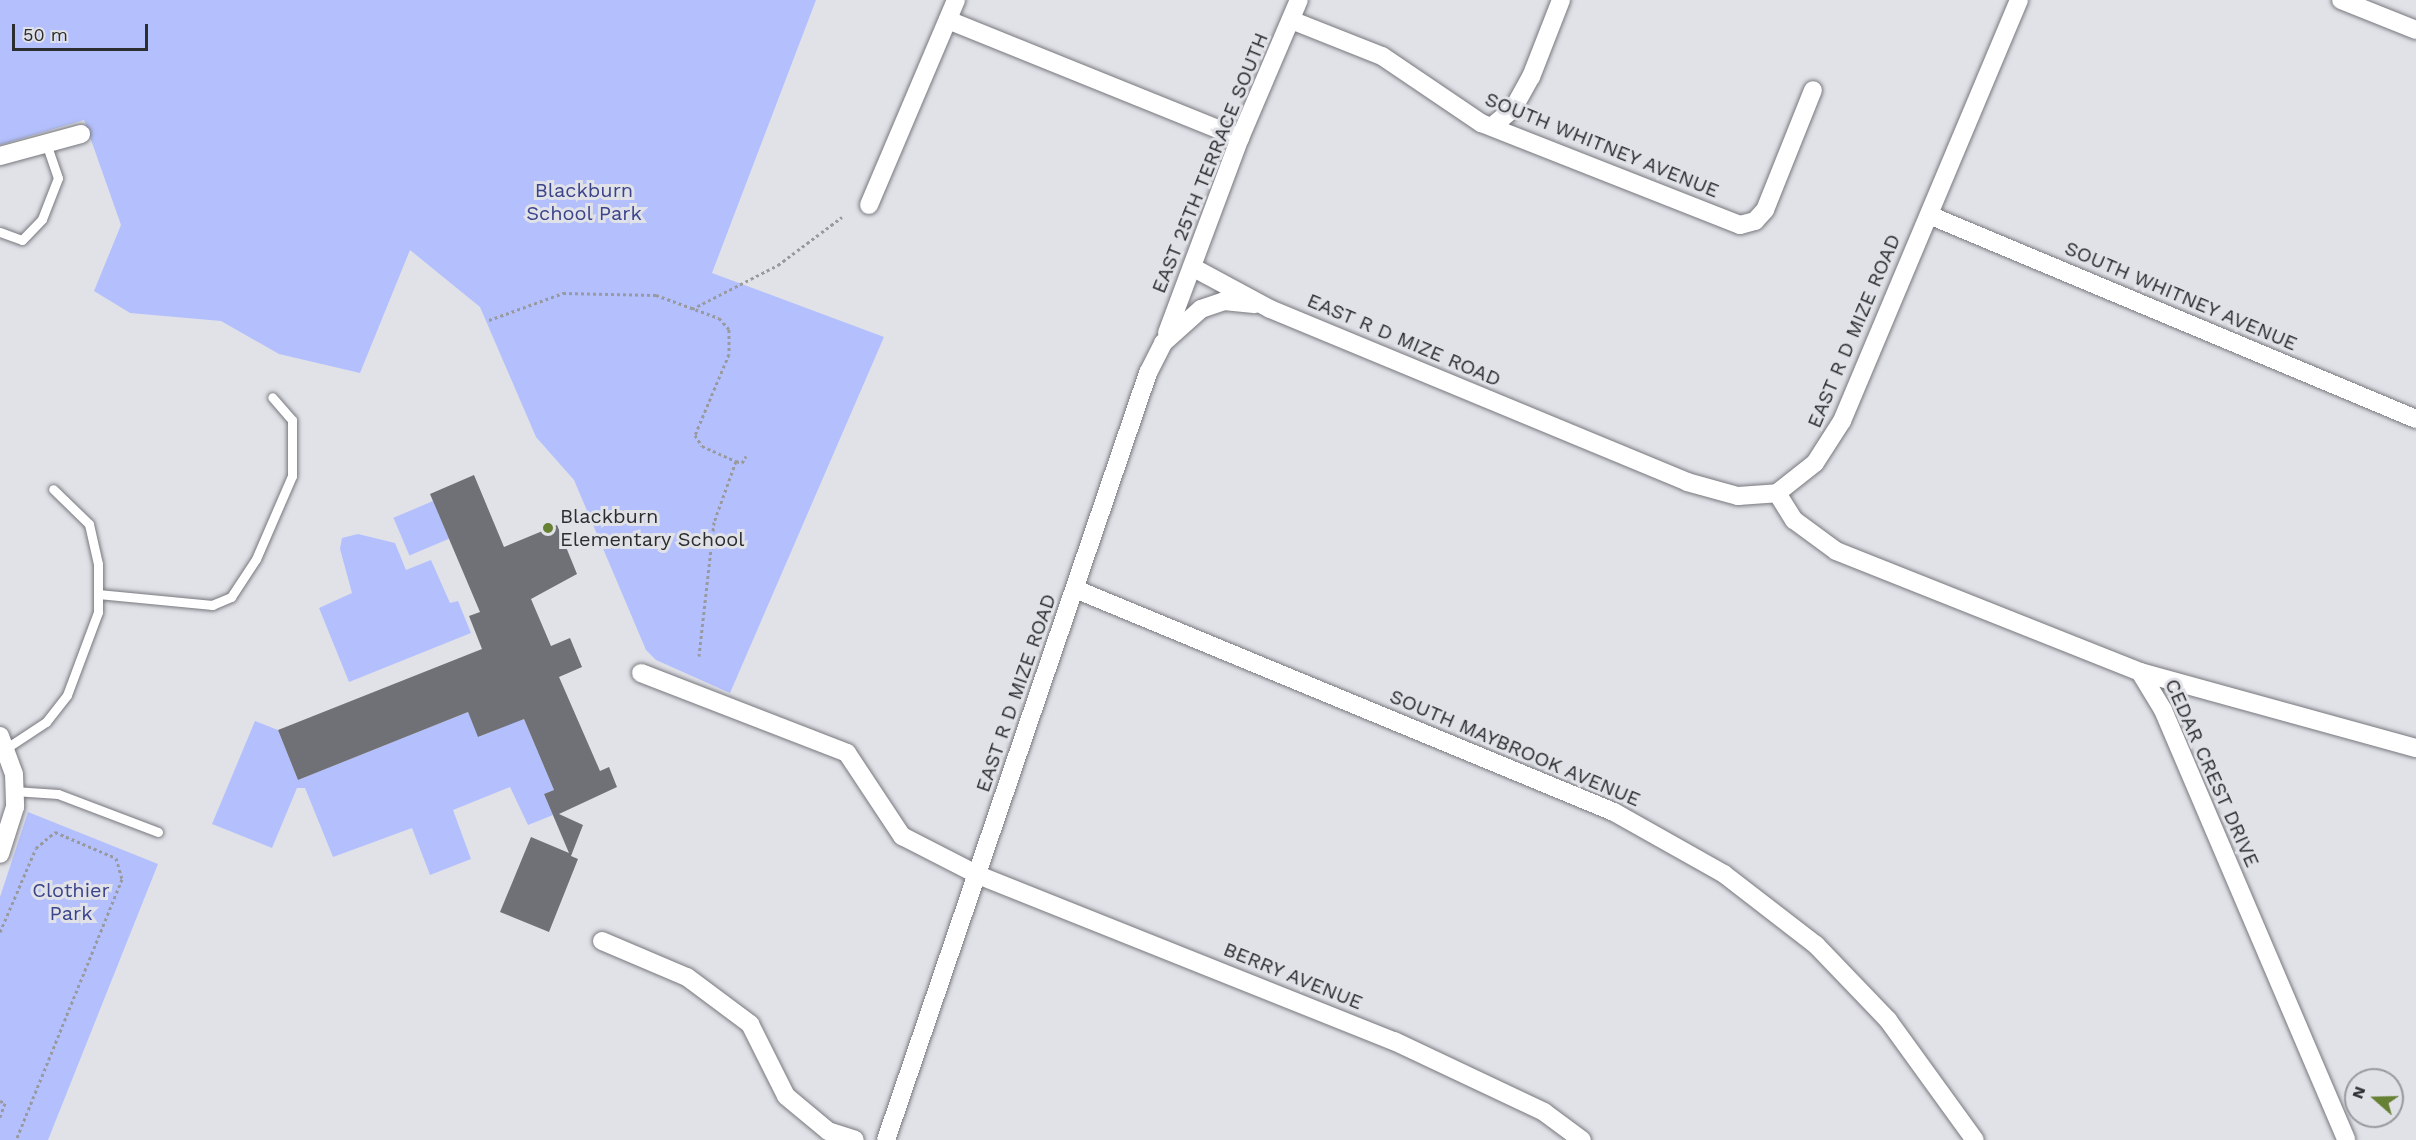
<!DOCTYPE html>
<html>
<head>
<meta charset="utf-8">
<style>
  body { margin:0 }
  #map { position:relative; width:2416px; height:1140px; overflow:hidden; background:#e0e2e8; font-family:"Work Sans",sans-serif }
  div>[style] { position:absolute }
  .green>* { inset:0; background:#b4c0fd; transform-origin:0 0 }
  .building>* { inset:0; background:#707176 }
  .path>* { height:3px; margin-top:-1.5px; transform-origin:0; background:repeating-linear-gradient(90deg,#999a9f 0 3px,transparent 0 6px) }
  .roads { filter:drop-shadow(0 0 2px #77787d) drop-shadow(0 0 2px #77787d) }
  .lane>* { height:9px; margin:-4.5px; padding:0 4.5px; transform-origin:4.5px; border-radius:4.5px; background:#fff }
  .street>* { height:18px; margin:-9px; padding:0 9px; transform-origin:9px; border-radius:9px; background:#fff }
  .dots>* { width:16px; height:16px; translate:-50% -50%; box-sizing:border-box; border:3px solid #e0e2e8; border-radius:50% }
  span { translate:-50% -50%; white-space:nowrap; text-align:center; line-height:1.15; -webkit-text-stroke:6px #e0e2e8; paint-order:stroke }
  .street-label { font-size:20px; color:#2c2d2f }
  .park-label { font-size:20px; color:#3b438b }
  .poi-label { font-size:20px; color:#2c2d2f }
  .left { translate:0 -50%; text-align:left }
  .north { position:absolute; left:2344px; top:1068px; width:60px; height:60px; box-sizing:border-box; background:#e0e2e8; border:2px solid #989a9e; border-radius:50%; rotate:290deg; font-size:16px; font-weight:700; line-height:24px; text-align:center; color:#2c2d2f }
  .north::after { content:''; display:block; margin:auto; width:21px; height:27px; background:#668034; clip-path:polygon(50% 0,100% 100%,50% 72%,0 100%) }
  .scale { position:absolute; left:12px; top:24px; width:136px; height:27px; box-sizing:border-box; border:3px solid #2c2d2f; border-top:0; padding-left:8px; font-size:18px; line-height:21px; white-space:nowrap; color:#2c2d2f; -webkit-text-stroke:4px #e0e2e8; paint-order:stroke }
</style>
</head>
<body>
<div id="map">
  <div class="green">
    <div style="clip-path:polygon(0 0,816px 0,712px 273px,884px 337px,730px 693px,656px 660px,646px 650px,574px 480px,536px 437px,480px 307px,410px 250px,360px 373px,279px 354px,221px 321px,130px 313px,94px 291px,121px 225px,84px 120px,0 145px)"></div>
    <div style="left:433px;top:501px;width:41px;height:43px;rotate:67deg"></div>
    <div style="clip-path:polygon(358px 534px,395px 543px,406px 570px,431px 560px,450px 603px,458px 601px,471px 633px,349px 682px,319px 608px,352px 593px,340px 549px,342px 538px)"></div>
    <div style="clip-path:polygon(505px 674px,554px 790px,544px 794px,553px 815px,528px 825px,510px 787px,453px 810px,471px 859px,430px 875px,412px 828px,333px 857px,305px 788px,297px 788px,272px 848px,212px 824px,255px 721px,278px 730px,298px 780px,468px 712px,479px 737px,508px 725px)"></div>
    <div style="clip-path:polygon(28px 812px,158px 864px,48px 1140px,0 1140px,0 897px)"></div>
  </div>
  <div class="building">
    <div style="clip-path:polygon(474px 475px,504px 547px,557px 525px,577px 574px,531px 599px,551px 646px,570px 638px,582px 667px,559px 677px,600px 771px,609px 767px,617px 787px,559px 814px,583px 825px,571px 856px,578px 859px,549px 932px,500px 912px,531px 837px,569px 853px,544px 794px,554px 790px,524px 719px,478px 737px,468px 712px,298px 780px,278px 730px,482px 649px,469px 616px,480px 612px,430px 494px)"></div>
  </div>
  <div class="path">
    <div style="left:692px;top:309px;width:97px;rotate:-27.1deg"></div>
    <div style="left:778px;top:265px;width:80px;rotate:-36.9deg"></div>
    <div style="left:489px;top:320px;width:79px;rotate:-20deg"></div>
    <div style="left:563px;top:293px;width:93px;rotate:1.2deg"></div>
    <div style="left:656px;top:295px;width:67px;rotate:20.1deg"></div>
    <div style="left:719px;top:318px;width:15px;rotate:48deg"></div>
    <div style="left:729px;top:329px;width:25px;rotate:90deg"></div>
    <div style="left:729px;top:354px;width:88px;rotate:112.8deg"></div>
    <div style="left:695px;top:435px;width:13px;rotate:58deg"></div>
    <div style="left:702px;top:446px;width:37px;rotate:24deg"></div>
    <div style="left:736px;top:461px;width:65px;rotate:109.8deg"></div>
    <div style="left:714px;top:522px;width:135px;rotate:96.4deg"></div>
    <div style="left:736px;top:461px;width:6px;rotate:18deg"></div>
    <div style="left:742px;top:463px;width:8px;rotate:-60deg"></div>
    <div style="left:0;top:932px;width:91px;rotate:-66.8deg"></div>
    <div style="left:36px;top:848px;width:25px;rotate:-40deg"></div>
    <div style="left:55px;top:832px;width:66px;rotate:23.1deg"></div>
    <div style="left:116px;top:858px;width:22px;rotate:74deg"></div>
    <div style="left:122px;top:879px;width:282px;rotate:112.1deg"></div>
    <div style="left:0;top:1101px;width:5px;rotate:22deg"></div>
    <div style="left:5px;top:1103px;width:15px;rotate:110deg"></div>
  </div>
  <div class="roads">
    <div class="lane">
      <div style="left:0;top:232px;width:23px;rotate:20deg"></div>
      <div style="left:22px;top:240px;width:29px;rotate:-46deg"></div>
      <div style="left:42px;top:219px;width:44px;rotate:-68.7deg"></div>
      <div style="left:58px;top:178px;width:37px;rotate:-109deg"></div>
      <div style="left:98px;top:594px;width:115px;rotate:5.5deg"></div>
      <div style="left:212px;top:605px;width:21px;rotate:-23deg"></div>
      <div style="left:231px;top:597px;width:45px;rotate:-56.7deg"></div>
      <div style="left:256px;top:559px;width:90px;rotate:-66.6deg"></div>
      <div style="left:292px;top:476px;width:56px;rotate:-90deg"></div>
      <div style="left:292px;top:420px;width:30px;rotate:-131deg"></div>
      <div style="left:5px;top:749px;width:49px;rotate:-33.4deg"></div>
      <div style="left:46px;top:722px;width:34px;rotate:-52deg"></div>
      <div style="left:67px;top:695px;width:89px;rotate:-69.5deg"></div>
      <div style="left:98px;top:612px;width:48px;rotate:-90deg"></div>
      <div style="left:98px;top:564px;width:41px;rotate:-102.7deg"></div>
      <div style="left:89px;top:524px;width:50px;rotate:-135.8deg"></div>
      <div style="left:14px;top:791px;width:44px;rotate:3.9deg"></div>
      <div style="left:58px;top:794px;width:107px;rotate:20.8deg"></div>
    </div>
    <div class="street">
      <div style="left:2341px;top:0;width:81px;rotate:21.8deg"></div>
      <div style="left:948px;top:20px;width:315px;rotate:22deg"></div>
      <div style="left:1291px;top:20px;width:98px;rotate:21.6deg"></div>
      <div style="left:1382px;top:56px;width:120px;rotate:34.1deg"></div>
      <div style="left:1481px;top:123px;width:278px;rotate:21.5deg"></div>
      <div style="left:1740px;top:225px;width:16px;rotate:-15deg"></div>
      <div style="left:1755px;top:221px;width:15px;rotate:-48deg"></div>
      <div style="left:1765px;top:210px;width:129px;rotate:-68.2deg"></div>
      <div style="left:1495px;top:124px;width:23px;rotate:-40deg"></div>
      <div style="left:1513px;top:109px;width:37px;rotate:-61deg"></div>
      <div style="left:1531px;top:77px;width:83px;rotate:-68.7deg"></div>
      <div style="left:0;top:156px;width:84px;rotate:-15.2deg"></div>
      <div style="left:869px;top:205px;width:223px;rotate:-67deg"></div>
      <div style="left:1929px;top:215px;width:528px;rotate:22.73deg"></div>
      <div style="left:1192px;top:267px;width:89px;rotate:28.3deg"></div>
      <div style="left:1270px;top:309px;width:451px;rotate:22.5deg"></div>
      <div style="left:1687px;top:482px;width:53px;rotate:15.4deg"></div>
      <div style="left:1738px;top:496px;width:39px;rotate:-4deg"></div>
      <div style="left:1777px;top:493px;width:48px;rotate:-38.3deg"></div>
      <div style="left:1815px;top:463px;width:50px;rotate:-57.3deg"></div>
      <div style="left:1842px;top:421px;width:457px;rotate:-67.2deg"></div>
      <div style="left:1167px;top:333px;width:208px;rotate:-69.5deg"></div>
      <div style="left:1240px;top:138px;width:150px;rotate:-66.9deg"></div>
      <div style="left:1777px;top:493px;width:32px;rotate:58deg"></div>
      <div style="left:1794px;top:520px;width:52px;rotate:36.4deg"></div>
      <div style="left:1836px;top:551px;width:327px;rotate:21.7deg"></div>
      <div style="left:2140px;top:672px;width:286px;rotate:15.4deg"></div>
      <div style="left:1075px;top:589px;width:583px;rotate:22.48deg"></div>
      <div style="left:1614px;top:812px;width:126px;rotate:29.4deg"></div>
      <div style="left:1724px;top:874px;width:116px;rotate:37.7deg"></div>
      <div style="left:1816px;top:945px;width:104px;rotate:46.2deg"></div>
      <div style="left:1888px;top:1020px;width:148px;rotate:54.1deg"></div>
      <div style="left:2140px;top:672px;width:44px;rotate:58.8deg"></div>
      <div style="left:2163px;top:710px;width:467px;rotate:66.9deg"></div>
      <div style="left:641px;top:673px;width:221px;rotate:21.2deg"></div>
      <div style="left:847px;top:753px;width:100px;rotate:56.5deg"></div>
      <div style="left:902px;top:836px;width:85px;rotate:27.2deg"></div>
      <div style="left:978px;top:875px;width:448px;rotate:21.8deg"></div>
      <div style="left:1394px;top:1041px;width:166px;rotate:25.3deg"></div>
      <div style="left:1544px;top:1112px;width:47px;rotate:36.4deg"></div>
      <div style="left:0;top:736px;width:40px;rotate:69.8deg"></div>
      <div style="left:14px;top:774px;width:33px;rotate:88deg"></div>
      <div style="left:15px;top:807px;width:49px;rotate:107.7deg"></div>
      <div style="left:602px;top:941px;width:92px;rotate:23deg"></div>
      <div style="left:687px;top:977px;width:79px;rotate:36.7deg"></div>
      <div style="left:750px;top:1024px;width:80px;rotate:63.4deg"></div>
      <div style="left:786px;top:1096px;width:55px;rotate:39.8deg"></div>
      <div style="left:828px;top:1131px;width:28px;rotate:18deg"></div>
      <div style="left:886px;top:1140px;width:811px;rotate:-71.14deg"></div>
      <div style="left:1148px;top:373px;width:34px;rotate:-63deg"></div>
      <div style="left:1163px;top:343px;width:51px;rotate:-41.8deg"></div>
      <div style="left:1201px;top:309px;width:24px;rotate:-19deg"></div>
      <div style="left:1224px;top:301px;width:30px;rotate:6deg"></div>
    </div>
  </div>
  <div class="dots">
    <div style="left:548px;top:528px;background:#668034"></div>
  </div>
  <div class="street-label">
    <span style="left:1602px;top:145px;rotate:22deg">SOUTH WHITNEY AVENUE</span>
    <span style="left:1210px;top:163px;rotate:-68deg">EAST 25TH TERRACE SOUTH</span>
    <span style="left:2181px;top:296px;rotate:23deg">SOUTH WHITNEY AVENUE</span>
    <span style="left:1854px;top:331px;rotate:-67deg">EAST R D MIZE ROAD</span>
    <span style="left:1404px;top:340px;rotate:23deg">EAST R D MIZE ROAD</span>
    <span style="left:1016px;top:693px;rotate:-71deg">EAST R D MIZE ROAD</span>
    <span style="left:1515px;top:748px;rotate:23deg">SOUTH MAYBROOK AVENUE</span>
    <span style="left:2212px;top:773px;rotate:66deg">CEDAR CREST DRIVE</span>
    <span style="left:1293px;top:976px;rotate:22deg">BERRY AVENUE</span>
  </div>
  <div class="park-label">
    <span style="left:584px;top:202px">Blackburn<br>School Park</span>
    <span style="left:71px;top:902px">Clothier<br>Park</span>
  </div>
  <div class="poi-label">
    <span class="left" style="left:560px;top:528px">Blackburn<br>Elementary School</span>
  </div>
  <div class="north">N</div>
  <div class="scale">50 m</div>
</div>
</body>
</html>
